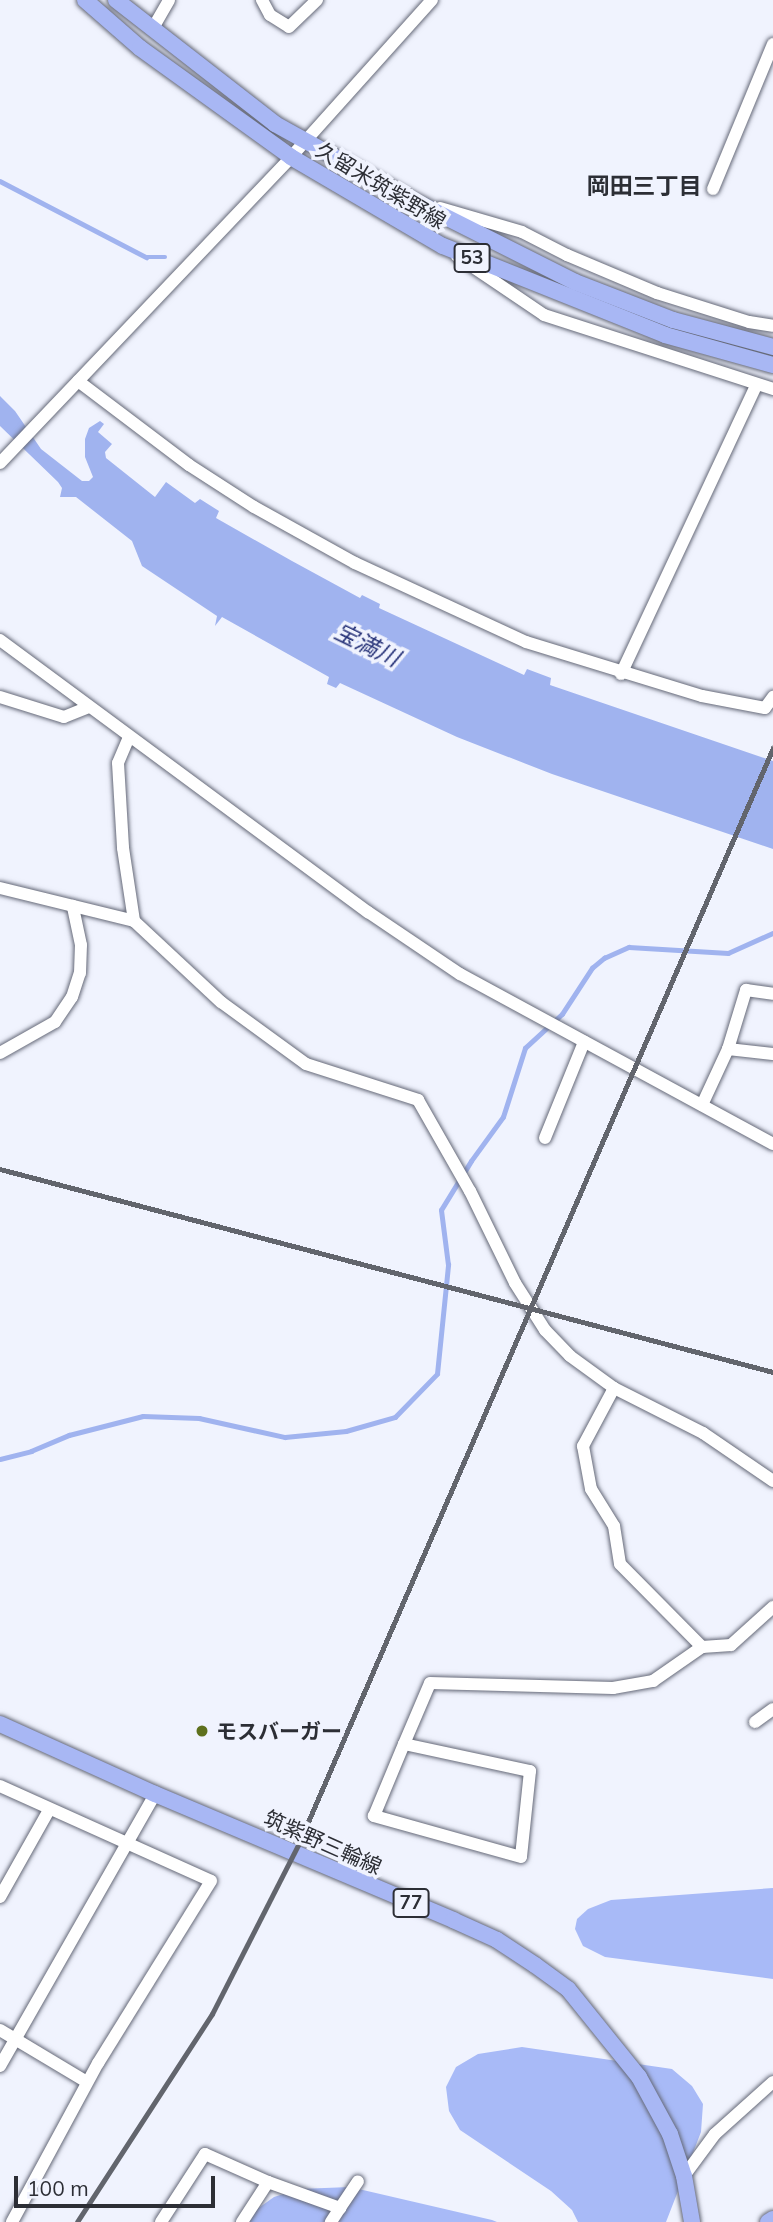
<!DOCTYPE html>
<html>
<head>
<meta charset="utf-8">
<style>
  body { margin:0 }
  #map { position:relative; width:773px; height:2222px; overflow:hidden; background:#f0f3fe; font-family:Mulish,"Noto Sans JP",sans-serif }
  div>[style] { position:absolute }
  .forest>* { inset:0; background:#a8baf7 }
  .water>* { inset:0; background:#a0b3ef }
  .stream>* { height:4.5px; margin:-2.25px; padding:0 2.25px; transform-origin:2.25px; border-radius:2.25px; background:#a0b3ef }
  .roads { filter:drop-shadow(0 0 2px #656978) drop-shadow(0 0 2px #656978) }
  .minor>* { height:12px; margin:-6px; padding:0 6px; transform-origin:6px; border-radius:6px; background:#fff }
  .major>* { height:16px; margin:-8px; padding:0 8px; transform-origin:8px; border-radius:8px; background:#a8b7f4 }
  .rail>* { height:4.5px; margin:-2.25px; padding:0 2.25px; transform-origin:2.25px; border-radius:2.25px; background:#62656d }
  .dots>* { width:19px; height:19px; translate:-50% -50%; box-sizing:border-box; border:4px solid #f0f3fe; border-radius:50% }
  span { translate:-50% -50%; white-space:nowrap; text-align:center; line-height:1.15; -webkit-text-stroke:7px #f0f3fe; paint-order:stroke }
  .shield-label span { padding:2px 5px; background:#f0f3fe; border:2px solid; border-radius:5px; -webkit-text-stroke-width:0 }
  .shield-label { font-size:19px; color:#2c2e35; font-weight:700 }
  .street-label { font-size:21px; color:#2c2e35 }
  .poi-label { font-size:21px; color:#2c2e35; font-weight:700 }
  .left { translate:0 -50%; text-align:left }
  .neighbourhood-label { font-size:23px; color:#2c2e35; font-weight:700 }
  .water-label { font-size:23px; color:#253177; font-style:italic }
  .scale { position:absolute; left:14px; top:2176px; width:201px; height:32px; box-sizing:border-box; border:4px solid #2c2e35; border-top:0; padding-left:9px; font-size:21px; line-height:24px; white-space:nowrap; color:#2c2e35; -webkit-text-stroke:5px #f0f3fe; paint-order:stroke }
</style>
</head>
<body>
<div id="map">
  <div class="forest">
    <div style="clip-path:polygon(773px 1888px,773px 1979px,605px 1957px,583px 1946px,575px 1929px,577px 1919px,588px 1909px,611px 1900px)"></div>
    <div style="clip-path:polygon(522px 2047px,672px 2069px,692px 2086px,703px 2104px,701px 2132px,666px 2222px,578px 2222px,572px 2210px,551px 2191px,460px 2130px,449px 2111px,446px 2087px,456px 2067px,478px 2054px)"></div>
    <div style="clip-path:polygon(350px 2187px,492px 2220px,497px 2222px,239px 2222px,274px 2197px,299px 2189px)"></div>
  </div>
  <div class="water">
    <div style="clip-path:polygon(0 396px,15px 411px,41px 449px,82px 481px,89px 481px,93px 477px,85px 457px,85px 439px,89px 428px,100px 421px,104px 424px,98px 432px,112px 444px,105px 452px,106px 458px,155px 497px,166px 482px,195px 503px,200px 499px,219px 511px,216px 518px,292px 561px,360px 598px,362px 595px,380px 604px,379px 608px,524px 675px,527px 669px,551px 678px,550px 685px,773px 761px,773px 849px,552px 774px,457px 737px,340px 683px,336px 688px,327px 684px,329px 677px,222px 617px,215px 626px,217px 616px,142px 566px,132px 541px,76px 497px,60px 497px,62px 488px,58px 482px,0 426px)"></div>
  </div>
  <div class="stream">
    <div style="left:0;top:181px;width:165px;rotate:27.5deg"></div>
    <div style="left:146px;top:257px;width:19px"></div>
    <div style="left:0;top:1459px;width:32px;rotate:-14deg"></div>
    <div style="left:31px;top:1451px;width:41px;rotate:-22.8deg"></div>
    <div style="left:69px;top:1435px;width:76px;rotate:-14.4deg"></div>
    <div style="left:143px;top:1416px;width:56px;rotate:2deg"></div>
    <div style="left:199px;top:1418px;width:88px;rotate:12.5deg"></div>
    <div style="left:285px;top:1437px;width:61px;rotate:-5.6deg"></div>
    <div style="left:346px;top:1431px;width:51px;rotate:-15.9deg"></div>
    <div style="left:395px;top:1417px;width:60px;rotate:-45.7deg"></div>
    <div style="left:437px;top:1374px;width:110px;rotate:-84.2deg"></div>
    <div style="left:448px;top:1265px;width:55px;rotate:-97.3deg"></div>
    <div style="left:441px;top:1210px;width:57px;rotate:-58.5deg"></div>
    <div style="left:471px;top:1161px;width:54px;rotate:-54deg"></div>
    <div style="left:503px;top:1117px;width:72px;rotate:-72.3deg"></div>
    <div style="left:525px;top:1048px;width:50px;rotate:-42.6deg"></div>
    <div style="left:562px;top:1014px;width:55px;rotate:-56.9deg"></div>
    <div style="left:592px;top:968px;width:16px;rotate:-40deg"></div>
    <div style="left:604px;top:958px;width:27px;rotate:-24deg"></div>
    <div style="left:629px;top:947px;width:99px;rotate:3.5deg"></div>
    <div style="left:728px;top:953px;width:49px;rotate:-24deg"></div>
  </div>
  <div class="roads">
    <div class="minor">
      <div style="left:262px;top:0;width:17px;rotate:62deg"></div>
      <div style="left:270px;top:15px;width:22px;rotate:32deg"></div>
      <div style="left:289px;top:27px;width:39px;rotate:-44deg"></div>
      <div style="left:153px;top:28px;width:32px;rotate:-60deg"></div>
      <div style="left:713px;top:189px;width:157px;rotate:-67.5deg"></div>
      <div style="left:440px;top:208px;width:85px;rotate:16.3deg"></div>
      <div style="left:522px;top:232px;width:51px;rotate:27.1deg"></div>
      <div style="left:567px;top:255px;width:98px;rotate:22.9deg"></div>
      <div style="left:657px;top:293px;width:96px;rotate:17.5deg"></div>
      <div style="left:749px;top:322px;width:24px;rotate:9deg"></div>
      <div style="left:457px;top:256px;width:105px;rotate:34.1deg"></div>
      <div style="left:544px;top:315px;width:241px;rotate:17.9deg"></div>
      <div style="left:78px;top:381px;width:139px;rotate:37.1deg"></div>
      <div style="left:189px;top:465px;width:77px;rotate:32.9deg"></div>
      <div style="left:254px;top:507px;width:115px;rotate:29deg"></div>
      <div style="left:355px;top:563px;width:188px;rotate:24.8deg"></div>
      <div style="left:526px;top:642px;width:184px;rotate:17.1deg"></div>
      <div style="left:702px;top:696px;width:64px;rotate:10.8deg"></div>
      <div style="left:765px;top:708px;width:14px;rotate:-54deg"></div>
      <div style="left:0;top:463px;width:422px;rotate:-46.4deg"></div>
      <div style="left:291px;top:157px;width:211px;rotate:-48.1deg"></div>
      <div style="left:0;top:640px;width:458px;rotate:36.5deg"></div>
      <div style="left:368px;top:912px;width:111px;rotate:34deg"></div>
      <div style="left:460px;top:974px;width:356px;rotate:28.5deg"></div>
      <div style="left:621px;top:674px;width:318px;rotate:-64.9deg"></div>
      <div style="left:0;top:697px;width:67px;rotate:17.4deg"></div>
      <div style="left:64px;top:717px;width:27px;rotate:-22deg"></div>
      <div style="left:129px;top:737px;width:28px;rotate:113deg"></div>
      <div style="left:118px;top:763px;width:85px;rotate:86.6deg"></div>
      <div style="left:123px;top:848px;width:74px;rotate:81.4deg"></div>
      <div style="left:0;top:888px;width:138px;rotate:13.8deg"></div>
      <div style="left:134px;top:921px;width:119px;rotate:43deg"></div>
      <div style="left:221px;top:1002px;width:105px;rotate:36.1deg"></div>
      <div style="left:306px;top:1064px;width:118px;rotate:17.8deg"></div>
      <div style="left:418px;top:1100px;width:105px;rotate:60.3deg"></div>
      <div style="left:470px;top:1191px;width:102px;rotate:63.9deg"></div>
      <div style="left:515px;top:1283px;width:56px;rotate:57.4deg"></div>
      <div style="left:545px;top:1330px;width:36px;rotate:46deg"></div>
      <div style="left:570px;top:1356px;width:54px;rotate:36deg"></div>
      <div style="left:614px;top:1388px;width:100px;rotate:26.8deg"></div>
      <div style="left:703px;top:1433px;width:85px;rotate:34.4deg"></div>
      <div style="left:728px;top:1049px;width:45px;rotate:6.3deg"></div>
      <div style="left:0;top:1053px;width:63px;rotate:-29.4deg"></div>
      <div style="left:55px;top:1022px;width:30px;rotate:-56deg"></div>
      <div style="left:72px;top:997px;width:25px;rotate:-72deg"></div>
      <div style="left:80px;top:973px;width:28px;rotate:-88deg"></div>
      <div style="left:81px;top:945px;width:40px;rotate:-102deg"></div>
      <div style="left:702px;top:1105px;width:62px;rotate:-65.1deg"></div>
      <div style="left:728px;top:1049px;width:62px;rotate:-73deg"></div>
      <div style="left:746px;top:990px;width:27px;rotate:8deg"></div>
      <div style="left:545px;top:1138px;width:104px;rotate:-67.9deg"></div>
      <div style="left:614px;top:1388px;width:66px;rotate:118.1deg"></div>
      <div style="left:583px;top:1446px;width:44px;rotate:79.5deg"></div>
      <div style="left:591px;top:1489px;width:44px;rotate:58.1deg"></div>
      <div style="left:614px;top:1526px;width:38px;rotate:81deg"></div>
      <div style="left:620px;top:1564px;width:117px;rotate:45.3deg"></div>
      <div style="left:755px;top:1722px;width:22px;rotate:-36deg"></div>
      <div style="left:404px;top:1744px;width:129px;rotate:12.1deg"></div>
      <div style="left:530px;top:1771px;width:86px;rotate:96deg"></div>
      <div style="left:521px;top:1857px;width:153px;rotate:-164.4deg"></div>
      <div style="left:374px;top:1816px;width:78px;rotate:-67.4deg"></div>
      <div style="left:404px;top:1744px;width:66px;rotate:-66.9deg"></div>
      <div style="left:430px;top:1683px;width:183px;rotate:1.6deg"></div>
      <div style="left:613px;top:1688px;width:41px;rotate:-9.9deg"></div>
      <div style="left:653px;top:1681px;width:60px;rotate:-34.8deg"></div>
      <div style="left:702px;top:1647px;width:29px;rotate:-4deg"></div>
      <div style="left:731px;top:1645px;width:57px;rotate:-42.1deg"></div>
      <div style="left:0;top:1786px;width:231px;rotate:24.2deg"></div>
      <div style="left:211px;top:1881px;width:214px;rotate:121.8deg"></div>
      <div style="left:98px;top:2063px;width:181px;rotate:118.4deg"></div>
      <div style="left:0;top:1897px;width:100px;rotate:-60.6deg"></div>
      <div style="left:0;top:2030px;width:101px;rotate:30.9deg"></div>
      <div style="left:0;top:2066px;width:313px;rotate:-60.3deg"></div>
      <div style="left:684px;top:2176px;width:52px;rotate:-53.6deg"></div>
      <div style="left:715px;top:2134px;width:78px;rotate:-41.9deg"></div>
      <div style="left:268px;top:2182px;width:77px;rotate:19.9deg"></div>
      <div style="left:340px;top:2208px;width:17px;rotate:123deg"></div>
      <div style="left:340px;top:2208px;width:32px;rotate:-56deg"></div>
      <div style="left:161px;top:2222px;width:81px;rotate:-57.1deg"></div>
      <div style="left:205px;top:2154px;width:69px;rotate:24deg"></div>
      <div style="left:268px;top:2182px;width:48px;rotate:123deg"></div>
    </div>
    <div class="major">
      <div style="left:85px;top:0;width:73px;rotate:41.1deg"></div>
      <div style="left:140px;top:48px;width:186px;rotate:35.8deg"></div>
      <div style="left:291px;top:157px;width:176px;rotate:30.4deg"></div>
      <div style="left:443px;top:246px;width:239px;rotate:21.8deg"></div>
      <div style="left:665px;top:335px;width:112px;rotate:15.5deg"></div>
      <div style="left:116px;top:0;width:202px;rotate:37.9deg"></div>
      <div style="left:275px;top:124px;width:161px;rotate:29deg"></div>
      <div style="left:416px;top:202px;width:178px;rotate:26.7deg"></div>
      <div style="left:575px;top:282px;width:105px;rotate:21.2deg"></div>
      <div style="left:673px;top:320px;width:104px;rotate:15.1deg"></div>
      <div style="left:0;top:1724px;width:170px;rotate:24.3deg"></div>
      <div style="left:155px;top:1794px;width:324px;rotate:22.9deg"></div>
      <div style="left:453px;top:1920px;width:48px;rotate:24.4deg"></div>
      <div style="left:497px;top:1940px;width:45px;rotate:33.3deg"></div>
      <div style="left:535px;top:1965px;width:41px;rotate:36deg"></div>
      <div style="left:568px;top:1989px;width:113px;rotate:51.1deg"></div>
      <div style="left:639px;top:2077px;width:65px;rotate:61.5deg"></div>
      <div style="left:670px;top:2134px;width:44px;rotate:71.6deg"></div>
      <div style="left:684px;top:2176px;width:47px;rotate:80.1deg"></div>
      <div style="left:768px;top:2222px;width:6px;rotate:-31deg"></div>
    </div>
  </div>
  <div class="rail">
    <div style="left:0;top:1169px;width:799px;rotate:14.71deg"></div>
    <div style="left:77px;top:2222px;width:248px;rotate:-57deg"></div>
    <div style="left:212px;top:2014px;width:190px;rotate:-63deg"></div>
    <div style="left:298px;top:1845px;width:1195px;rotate:-66.59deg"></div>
  </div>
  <div class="dots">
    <div style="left:202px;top:1731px;background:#5e701d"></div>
  </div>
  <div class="shield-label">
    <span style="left:472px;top:258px">53</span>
    <span style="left:411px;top:1903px">77</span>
  </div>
  <div class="street-label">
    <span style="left:381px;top:185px;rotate:31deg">久留米筑紫野線</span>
    <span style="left:323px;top:1842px;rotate:24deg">筑紫野三輪線</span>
  </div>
  <div class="poi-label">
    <span class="left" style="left:216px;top:1731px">モスバーガー</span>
  </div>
  <div class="neighbourhood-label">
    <span style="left:644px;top:186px">岡田三丁目</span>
  </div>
  <div class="water-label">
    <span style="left:367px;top:645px;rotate:26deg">宝満川</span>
  </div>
  <div class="scale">100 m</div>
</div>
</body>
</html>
